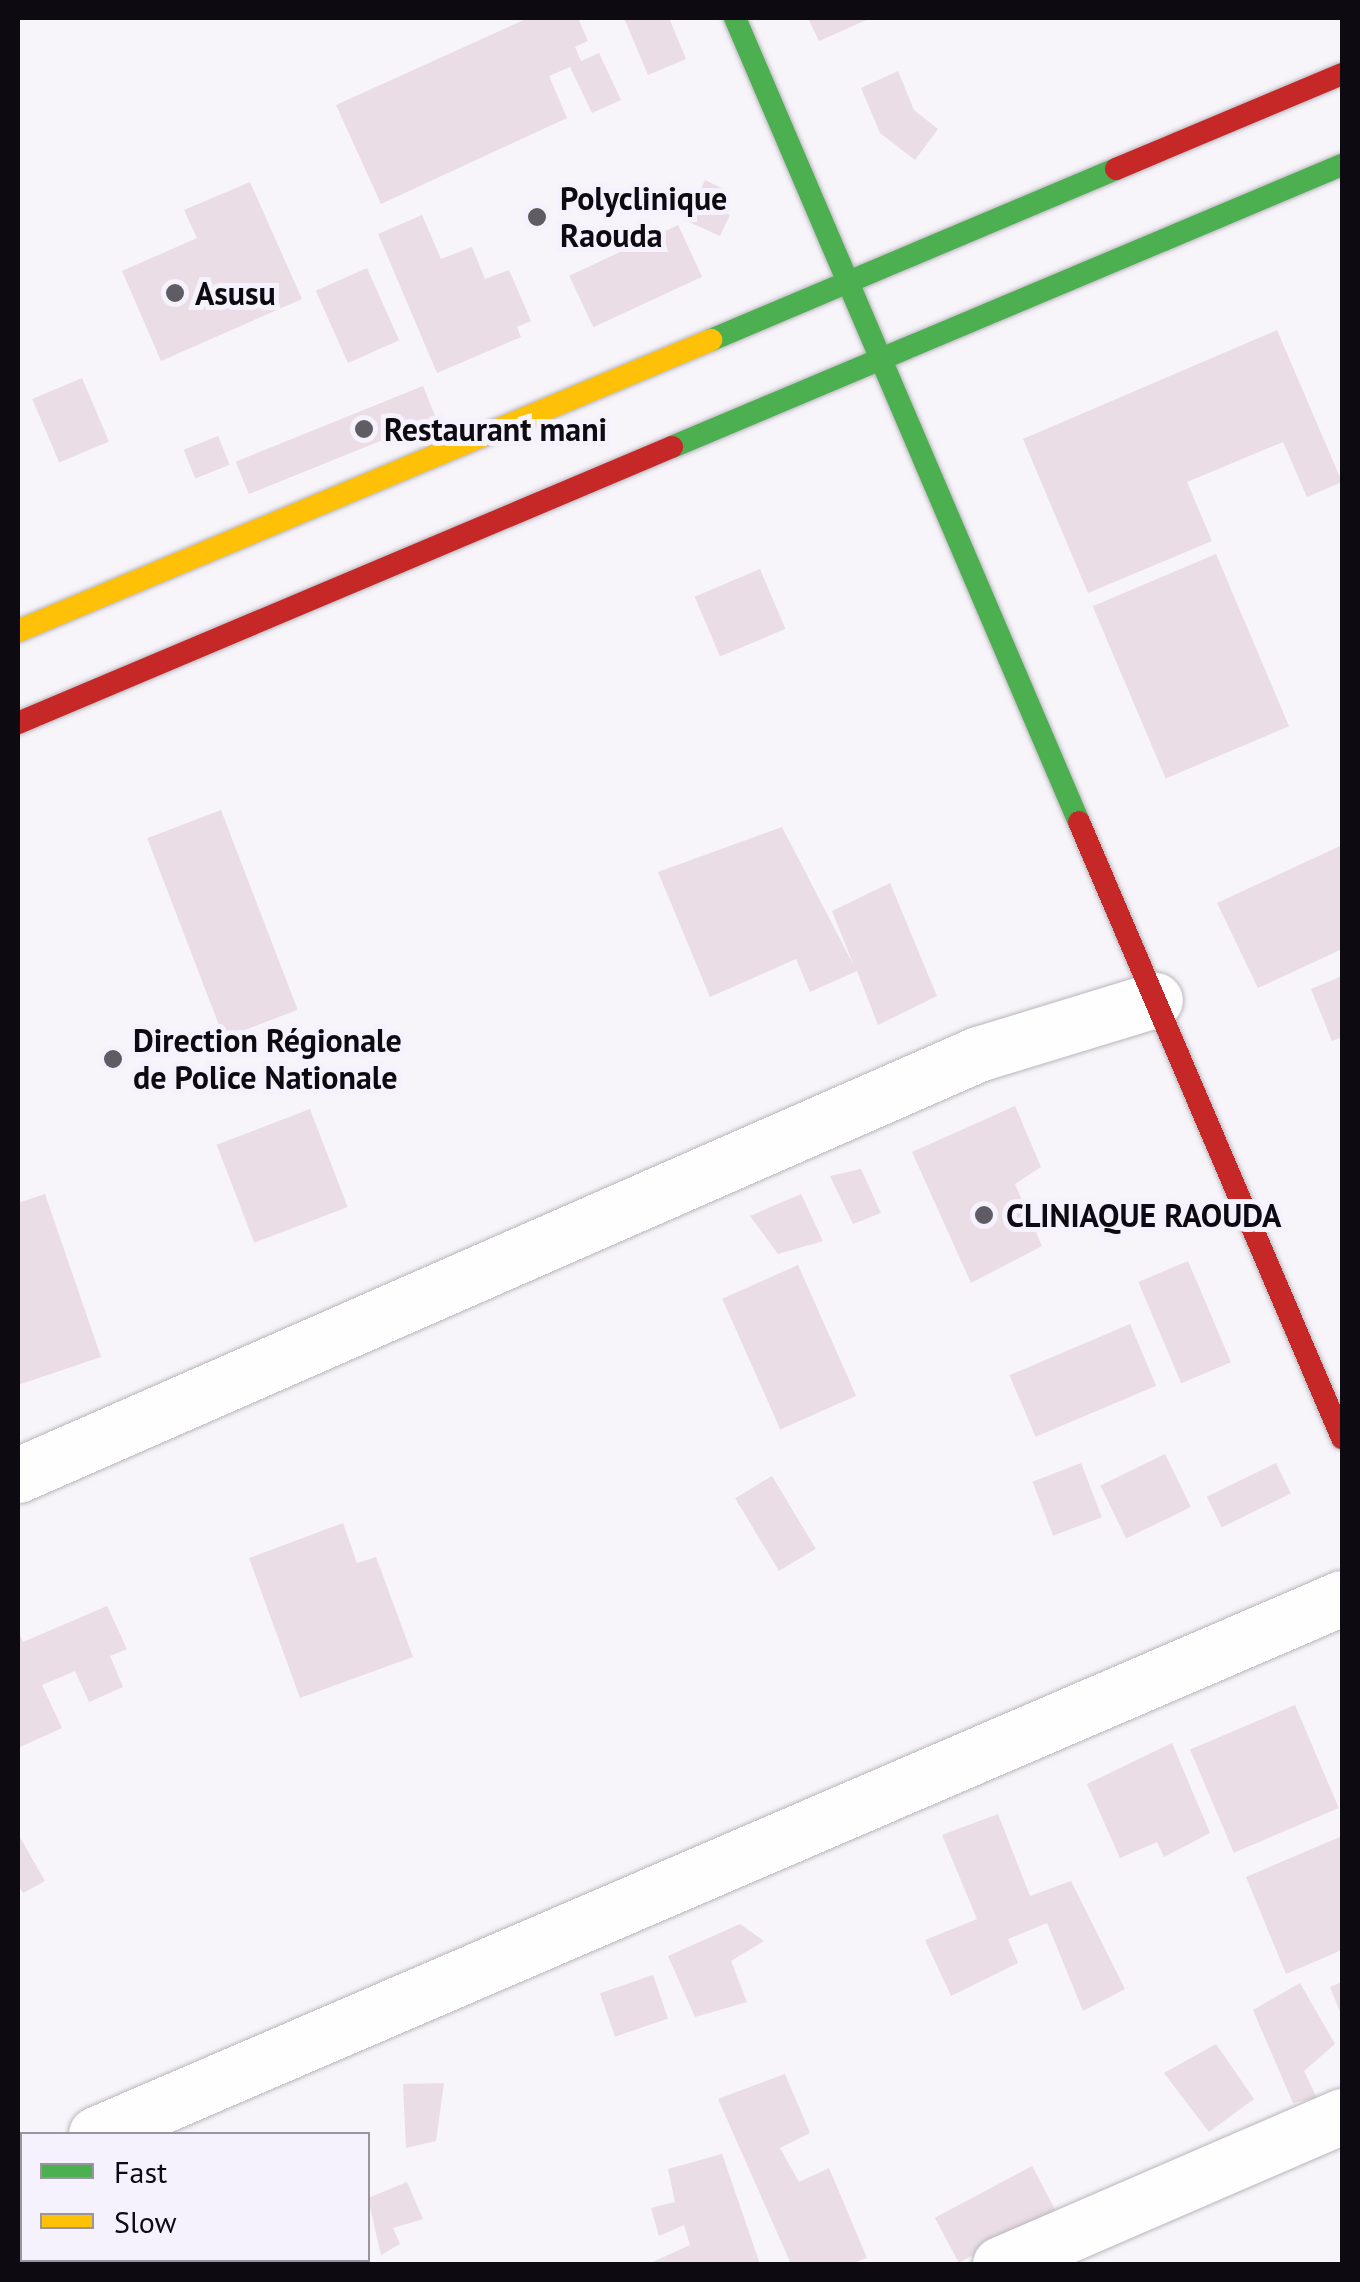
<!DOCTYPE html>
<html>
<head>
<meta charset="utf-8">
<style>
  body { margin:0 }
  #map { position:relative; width:1360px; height:2282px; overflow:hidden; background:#f7f5fa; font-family:"PT Sans",sans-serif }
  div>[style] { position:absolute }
  .building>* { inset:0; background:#eadde5; transform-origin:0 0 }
  .roads { filter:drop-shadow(0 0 2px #b8b5bc) drop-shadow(0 0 2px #b8b5bc) }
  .street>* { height:55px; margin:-27.5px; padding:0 27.5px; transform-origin:27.5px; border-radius:27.5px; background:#fefefe }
  .fast>* { height:22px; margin:-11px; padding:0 11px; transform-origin:11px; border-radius:11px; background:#4caf50 }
  .slow>* { height:22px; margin:-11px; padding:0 11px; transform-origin:11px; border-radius:11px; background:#ffc107 }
  .jam>* { height:22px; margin:-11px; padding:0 11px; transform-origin:11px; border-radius:11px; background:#c62828 }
  .dots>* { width:28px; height:28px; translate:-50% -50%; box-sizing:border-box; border:5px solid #f6f2fd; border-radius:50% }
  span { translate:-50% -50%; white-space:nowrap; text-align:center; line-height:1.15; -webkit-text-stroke:10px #f6f2fd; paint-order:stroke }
  .poi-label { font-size:32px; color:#0d0a12; font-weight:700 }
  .left { translate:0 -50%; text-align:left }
  .frame { position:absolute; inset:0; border:20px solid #0d0a12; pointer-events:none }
  .legend { position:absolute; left:20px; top:2132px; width:350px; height:130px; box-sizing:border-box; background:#f6f2fd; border:2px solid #99959f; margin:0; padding:12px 18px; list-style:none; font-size:30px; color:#0d0a12 }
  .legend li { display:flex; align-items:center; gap:20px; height:50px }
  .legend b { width:50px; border:2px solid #99959f }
</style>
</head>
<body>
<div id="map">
  <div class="building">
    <div style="clip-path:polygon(528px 18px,578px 18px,588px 41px,575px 47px,581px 61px,599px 53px,621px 100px,592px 113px,570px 67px,549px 76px,567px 118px,381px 204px,336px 105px)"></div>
    <div style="clip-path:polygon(624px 18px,669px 18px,686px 59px,648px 75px)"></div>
    <div style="clip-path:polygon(808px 18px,871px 18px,819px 41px)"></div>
    <div style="clip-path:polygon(898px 71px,914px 110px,938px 129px,915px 160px,880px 133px,861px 88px)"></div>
    <div style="clip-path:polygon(705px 180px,724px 189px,716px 208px,730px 215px,720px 236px,687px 221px)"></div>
    <div style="clip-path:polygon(250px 182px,302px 299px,161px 361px,122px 271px,197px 238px,184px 210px)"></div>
    <div style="clip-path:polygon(422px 215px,441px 259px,472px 247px,485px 279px,509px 270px,531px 321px,517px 327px,521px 337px,437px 373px,378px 234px)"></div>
    <div style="left:678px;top:225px;width:57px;height:120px;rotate:65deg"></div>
    <div style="left:367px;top:268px;width:79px;height:56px;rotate:66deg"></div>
    <div style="clip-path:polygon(1277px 330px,1342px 482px,1307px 497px,1283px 442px,1187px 482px,1212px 541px,1088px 593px,1023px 439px)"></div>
    <div style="left:82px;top:378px;width:69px;height:54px;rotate:67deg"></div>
    <div style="left:423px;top:386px;width:35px;height:202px;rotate:68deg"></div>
    <div style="left:218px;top:436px;width:31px;height:37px;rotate:68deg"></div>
    <div style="left:1216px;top:554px;width:187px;height:134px;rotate:67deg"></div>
    <div style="left:760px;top:569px;width:65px;height:71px;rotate:67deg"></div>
    <div style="left:221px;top:810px;width:214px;height:79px;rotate:69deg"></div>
    <div style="clip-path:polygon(782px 827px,854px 966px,832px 911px,890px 883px,937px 996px,878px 1025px,857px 971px,810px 992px,796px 959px,710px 997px,658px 872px)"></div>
    <div style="clip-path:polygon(1340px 846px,1342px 949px,1258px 988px,1217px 903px)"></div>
    <div style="clip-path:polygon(1342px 976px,1342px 1037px,1332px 1041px,1311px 989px)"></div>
    <div style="clip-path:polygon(1015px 1106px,1041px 1167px,1015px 1184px,1042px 1246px,971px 1283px,912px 1152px)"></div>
    <div style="left:310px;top:1109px;width:105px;height:100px;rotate:69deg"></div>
    <div style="clip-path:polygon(861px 1169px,881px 1213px,853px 1224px,830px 1176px)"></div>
    <div style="clip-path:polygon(45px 1194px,101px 1357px,18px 1385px,18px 1203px)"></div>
    <div style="clip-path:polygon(801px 1194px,823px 1241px,778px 1254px,750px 1216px)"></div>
    <div style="left:1188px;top:1261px;width:110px;height:54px;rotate:67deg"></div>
    <div style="left:798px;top:1265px;width:143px;height:83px;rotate:66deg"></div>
    <div style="left:1130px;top:1324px;width:67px;height:131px;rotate:67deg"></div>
    <div style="left:1165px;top:1454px;width:59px;height:72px;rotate:64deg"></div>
    <div style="left:1081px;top:1463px;width:58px;height:52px;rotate:69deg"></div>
    <div style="left:1276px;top:1463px;width:34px;height:77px;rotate:64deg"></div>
    <div style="left:772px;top:1476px;width:85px;height:43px;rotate:59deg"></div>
    <div style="clip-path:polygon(343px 1523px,357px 1563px,376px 1557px,413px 1657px,300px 1698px,249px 1558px)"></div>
    <div style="clip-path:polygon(107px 1606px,127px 1649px,110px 1656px,123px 1687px,89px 1702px,75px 1671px,42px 1685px,62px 1728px,18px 1748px,18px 1630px,23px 1642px)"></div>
    <div style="left:1295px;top:1705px;width:112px;height:114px;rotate:67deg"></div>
    <div style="clip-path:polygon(1172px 1743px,1210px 1833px,1164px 1857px,1157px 1842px,1120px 1858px,1087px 1784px)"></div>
    <div style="clip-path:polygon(998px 1814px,1030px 1896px,1071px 1881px,1125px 1989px,1083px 2011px,1047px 1923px,1008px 1939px,1018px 1963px,951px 1996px,925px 1940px,977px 1919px,942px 1835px)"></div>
    <div style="clip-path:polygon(18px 1834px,45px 1881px,23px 1893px,18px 1884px)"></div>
    <div style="clip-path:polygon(1342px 1836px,1342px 1950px,1286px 1974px,1246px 1877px)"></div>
    <div style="clip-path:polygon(740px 1924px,764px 1941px,731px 1961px,747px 2002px,695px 2017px,668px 1956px)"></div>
    <div style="left:653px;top:1975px;width:46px;height:56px;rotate:71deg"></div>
    <div style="clip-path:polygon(1342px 1982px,1342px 2017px,1330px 1987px)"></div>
    <div style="clip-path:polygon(1300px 1983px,1335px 2044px,1304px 2071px,1317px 2098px,1293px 2103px,1253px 2010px)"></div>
    <div style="clip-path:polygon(1216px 2044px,1254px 2099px,1209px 2132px,1164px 2073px)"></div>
    <div style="clip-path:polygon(785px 2074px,810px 2133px,780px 2148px,799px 2182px,829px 2168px,867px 2258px,850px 2264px,791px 2264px,718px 2099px)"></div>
    <div style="clip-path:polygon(444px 2083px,436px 2141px,406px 2148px,403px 2084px)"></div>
    <div style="clip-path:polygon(722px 2154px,760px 2264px,648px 2264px,690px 2245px,684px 2225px,659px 2236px,651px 2208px,675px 2202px,668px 2169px)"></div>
    <div style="left:1032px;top:2166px;width:51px;height:110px;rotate:62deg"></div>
    <div style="clip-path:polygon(407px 2182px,423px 2219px,393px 2228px,400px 2244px,381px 2255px,368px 2198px)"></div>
    <div style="left:200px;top:2260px;width:89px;height:4px"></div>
  </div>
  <div class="roads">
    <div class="street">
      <div style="left:18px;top:1475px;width:1048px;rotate:-23.68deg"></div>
      <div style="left:978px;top:1054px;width:185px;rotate:-17deg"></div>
      <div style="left:96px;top:2134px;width:1356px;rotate:-23.28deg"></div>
      <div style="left:18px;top:2168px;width:4px;rotate:-27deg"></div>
      <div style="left:1000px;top:2264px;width:373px;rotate:-23.4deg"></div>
    </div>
    <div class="fast">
      <div style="left:735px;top:18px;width:875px;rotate:66.84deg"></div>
      <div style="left:711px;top:340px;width:440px;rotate:-22.9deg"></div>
      <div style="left:672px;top:447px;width:727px;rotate:-22.83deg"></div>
    </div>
    <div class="slow">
      <div style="left:18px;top:631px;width:752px;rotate:-22.78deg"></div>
    </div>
    <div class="jam">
      <div style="left:1116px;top:169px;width:245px;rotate:-22.8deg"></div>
      <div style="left:18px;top:723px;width:710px;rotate:-22.88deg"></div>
      <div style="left:1079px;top:822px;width:670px;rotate:66.88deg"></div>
    </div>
  </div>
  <div class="dots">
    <div style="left:537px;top:217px;background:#5f5c63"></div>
    <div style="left:175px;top:293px;background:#5f5c63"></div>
    <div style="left:364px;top:429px;background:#5f5c63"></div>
    <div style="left:113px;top:1059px;background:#5f5c63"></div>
    <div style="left:984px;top:1215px;background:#5f5c63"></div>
  </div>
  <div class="poi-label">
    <span class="left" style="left:560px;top:217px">Polyclinique<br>Raouda</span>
    <span class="left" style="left:195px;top:293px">Asusu</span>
    <span class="left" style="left:384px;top:429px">Restaurant mani</span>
    <span class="left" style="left:133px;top:1059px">Direction Régionale<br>de Police Nationale</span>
    <span class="left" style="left:1006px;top:1215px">CLINIAQUE RAOUDA</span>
  </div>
  <div class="frame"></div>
  <ul class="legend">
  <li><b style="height:12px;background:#4caf50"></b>Fast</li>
  <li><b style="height:12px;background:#ffc107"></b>Slow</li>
  </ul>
</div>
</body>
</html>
